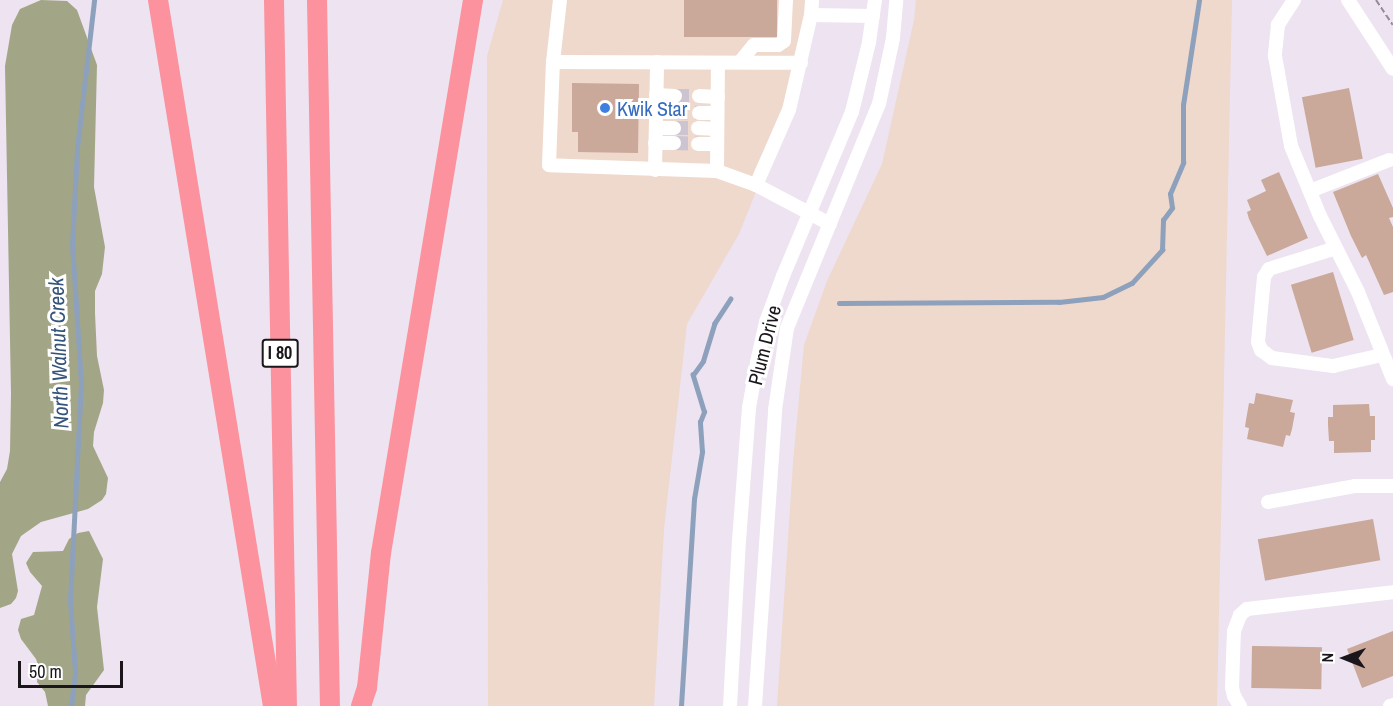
<!DOCTYPE html>
<html>
<head>
<meta charset="utf-8">
<style>
  body { margin:0 }
  #map { position:relative; width:1393px; height:706px; overflow:hidden; background:#ede3f1; font-family:"Archivo Narrow",sans-serif }
  div>[style] { position:absolute }
  .commercial>* { inset:0; background:#efd8cc }
  .forest>* { inset:0; background:#a2a686 }
  .stream>* { height:4.5px; margin:-2.25px; padding:0 2.25px; transform-origin:2.25px; border-radius:2.25px; background:#8da1bc }
  .building>* { inset:0; background:#caa89a; transform-origin:0 0 }
  .minor-tunnel>* { height:14px; margin-top:-7px; transform-origin:0; background:repeating-linear-gradient(90deg,#cdc4d1 0 14px,transparent 0 21px) }
  .path>* { height:2px; margin-top:-1px; transform-origin:0; background:repeating-linear-gradient(90deg,#938b95 0 6px,transparent 0 9px) }
  .minor>* { height:14px; margin:-7px; padding:0 7px; transform-origin:7px; border-radius:7px; background:#fff }
  .highway>* { height:20px; margin:-10px; padding:0 10px; transform-origin:10px; border-radius:10px; background:#fb929d }
  .dots>* { width:16px; height:16px; translate:-50% -50%; box-sizing:border-box; border:3px solid #fff; border-radius:50% }
  span { translate:-50% -50%; white-space:nowrap; text-align:center; line-height:1.15; -webkit-text-stroke:6px #fff; paint-order:stroke }
  .shield-label span { padding:2px 4px; background:#fff; border:2px solid; border-radius:4px; -webkit-text-stroke-width:0 }
  .shield-label { font-size:18px; color:#1a161b; font-weight:700 }
  .shop-label { font-size:20px; color:#366cbe }
  .left { translate:0 -50%; text-align:left }
  .street-label { font-size:20px; color:#1a161b }
  .water-label { font-size:21px; color:#34547b; font-style:italic }
  .north { position:absolute; left:1315px; top:628px; width:60px; height:60px; -webkit-text-stroke:4px #fff; paint-order:stroke; rotate:271deg; font-size:16px; font-weight:700; line-height:24px; text-align:center; color:#1a161b }
  .north::after { content:''; display:block; margin:auto; width:21px; height:27px; background:#1a161b; clip-path:polygon(50% 0,100% 100%,50% 72%,0 100%) }
  .scale { position:absolute; left:18px; top:661px; width:105px; height:27px; box-sizing:border-box; border:3px solid #1a161b; border-top:0; padding-left:8px; font-size:18px; line-height:21px; white-space:nowrap; color:#1a161b; -webkit-text-stroke:4px #fff; paint-order:stroke }
</style>
</head>
<body>
<div id="map">
  <div class="commercial">
    <div style="clip-path:polygon(503px 0,814px 0,806px 67px,739px 234px,687px 324px,664px 529px,654px 706px,488px 706px,487px 56px)"></div>
    <div style="clip-path:polygon(916px 0,1232px 0,1217px 706px,777px 706px,793px 463px,804px 345px,827px 281px,882px 164px,914px 20px)"></div>
  </div>
  <div class="forest">
    <div style="clip-path:polygon(41px 0,67px 1px,77px 10px,97px 65px,94px 187px,105px 247px,102px 274px,95px 291px,95px 313px,97px 356px,104px 390px,103px 403px,94px 432px,93px 446px,108px 478px,106px 494px,102px 500px,88px 509px,41px 522px,21px 536px,12px 554px,18px 591px,16px 598px,11px 604px,0 608px,0 482px,7px 469px,10px 451px,11px 394px,5px 66px,12px 25px,20px 9px)"></div>
    <div style="clip-path:polygon(89px 531px,103px 559px,97px 607px,104px 670px,86px 695px,85px 706px,48px 706px,45px 692px,37px 682px,39px 668px,36px 659px,21px 639px,18px 630px,21px 619px,34px 615px,42px 586px,30px 572px,26px 563px,33px 552px,63px 551px,69px 539px,78px 533px)"></div>
  </div>
  <div class="stream">
    <div style="left:839px;top:303px;width:220px;rotate:-0.3deg"></div>
    <div style="left:1059px;top:302px;width:44px;rotate:-6.5deg"></div>
    <div style="left:1103px;top:297px;width:32px;rotate:-26deg"></div>
    <div style="left:1132px;top:283px;width:45px;rotate:-47.7deg"></div>
    <div style="left:1162px;top:250px;width:30px;rotate:-88deg"></div>
    <div style="left:1163px;top:220px;width:15px;rotate:-53deg"></div>
    <div style="left:1172px;top:208px;width:14px;rotate:-98deg"></div>
    <div style="left:1170px;top:194px;width:34px;rotate:-67deg"></div>
    <div style="left:1183px;top:163px;width:58px;rotate:-90deg"></div>
    <div style="left:1183px;top:105px;width:106px;rotate:-81.3deg"></div>
    <div style="left:71px;top:706px;width:34px;rotate:-83deg"></div>
    <div style="left:75px;top:672px;width:72px;rotate:-94deg"></div>
    <div style="left:70px;top:600px;width:217px;rotate:-87.1deg"></div>
    <div style="left:81px;top:383px;width:138px;rotate:-93.7deg"></div>
    <div style="left:72px;top:245px;width:97px;rotate:-87deg"></div>
    <div style="left:77px;top:148px;width:149px;rotate:-83.4deg"></div>
    <div style="left:681px;top:706px;width:207px;rotate:-86.4deg"></div>
    <div style="left:694px;top:499px;width:48px;rotate:-80.3deg"></div>
    <div style="left:702px;top:452px;width:30px;rotate:-94deg"></div>
    <div style="left:700px;top:422px;width:11px;rotate:-68deg"></div>
    <div style="left:704px;top:412px;width:39px;rotate:-107deg"></div>
    <div style="left:693px;top:375px;width:17px;rotate:-54deg"></div>
    <div style="left:703px;top:361px;width:39px;rotate:-73deg"></div>
    <div style="left:714px;top:324px;width:30px;rotate:-57deg"></div>
  </div>
  <div class="building">
    <div style="left:684px;top:0;width:93px;height:37px"></div>
    <div style="clip-path:polygon(572px 83px,639px 84px,638px 153px,578px 152px,578px 132px,572px 132px)"></div>
    <div style="left:1349px;top:88px;width:72px;height:48px;rotate:79deg"></div>
    <div style="clip-path:polygon(1279px 172px,1308px 238px,1267px 256px,1249px 219px,1247px 212px,1251px 210px,1247px 200px,1266px 191px,1261px 180px)"></div>
    <div style="clip-path:polygon(1378px 174px,1393px 208px,1393px 217px,1389px 218px,1393px 227px,1393px 292px,1384px 295px,1366px 255px,1362px 258px,1351px 236px,1333px 192px)"></div>
    <div style="left:1333px;top:272px;width:71px;height:44px;rotate:73deg"></div>
    <div style="clip-path:polygon(1256px 393px,1293px 400px,1290px 412px,1295px 413px,1292px 429px,1290px 436px,1286px 435px,1283px 447px,1247px 439px,1249px 428px,1245px 427px,1246px 420px,1249px 403px,1254px 404px)"></div>
    <div style="clip-path:polygon(1369px 404px,1370px 416px,1375px 416px,1375px 440px,1371px 440px,1371px 452px,1334px 453px,1334px 441px,1329px 441px,1328px 425px,1328px 417px,1333px 417px,1333px 405px)"></div>
    <div style="left:1373px;top:519px;width:42px;height:117px;rotate:80deg"></div>
    <div style="clip-path:polygon(1393px 631px,1393px 676px,1362px 688px,1347px 649px)"></div>
    <div style="left:1252px;top:646px;width:70px;height:42px;rotate:1deg"></div>
  </div>
  <div class="minor-tunnel">
    <div style="left:675px;top:96px;width:24px"></div>
    <div style="left:674px;top:112px;width:25px;rotate:2deg"></div>
    <div style="left:674px;top:128px;width:24px"></div>
    <div style="left:674px;top:143px;width:24px;rotate:2deg"></div>
  </div>
  <div class="path">
    <div style="left:1376px;top:0;width:30px;rotate:56deg"></div>
  </div>
  <div class="minor">
    <div style="left:1294px;top:0;width:30px;rotate:123deg"></div>
    <div style="left:1278px;top:25px;width:31px;rotate:96deg"></div>
    <div style="left:1275px;top:56px;width:91px;rotate:79.9deg"></div>
    <div style="left:1291px;top:146px;width:76px;rotate:67.5deg"></div>
    <div style="left:1320px;top:216px;width:85px;rotate:63.4deg"></div>
    <div style="left:1358px;top:292px;width:94px;rotate:68.1deg"></div>
    <div style="left:1348px;top:0;width:82px;rotate:56.9deg"></div>
    <div style="left:811px;top:15px;width:15px;rotate:-86deg"></div>
    <div style="left:553px;top:62px;width:62px;rotate:-83.6deg"></div>
    <div style="left:740px;top:62px;width:22px;rotate:-51deg"></div>
    <div style="left:754px;top:45px;width:24px"></div>
    <div style="left:778px;top:45px;width:7px;rotate:-34deg"></div>
    <div style="left:784px;top:41px;width:41px;rotate:-87.2deg"></div>
    <div style="left:656px;top:95px;width:19px;rotate:3deg"></div>
    <div style="left:699px;top:96px;width:19px;rotate:3deg"></div>
    <div style="left:656px;top:112px;width:18px"></div>
    <div style="left:699px;top:113px;width:18px"></div>
    <div style="left:656px;top:128px;width:18px"></div>
    <div style="left:698px;top:128px;width:19px;rotate:3deg"></div>
    <div style="left:655px;top:143px;width:19px"></div>
    <div style="left:698px;top:144px;width:19px"></div>
    <div style="left:655px;top:170px;width:108px;rotate:-88.9deg"></div>
    <div style="left:717px;top:171px;width:108px;rotate:-89.5deg"></div>
    <div style="left:756px;top:185px;width:41px;rotate:-160.3deg"></div>
    <div style="left:717px;top:171px;width:168px;rotate:-178deg"></div>
    <div style="left:549px;top:165px;width:103px;rotate:-87.8deg"></div>
    <div style="left:553px;top:62px;width:248px;rotate:0.2deg"></div>
    <div style="left:1310px;top:191px;width:85px;rotate:-21.4deg"></div>
    <div style="left:830px;top:224px;width:84px;rotate:-152.2deg"></div>
    <div style="left:756px;top:185px;width:82px;rotate:-66.3deg"></div>
    <div style="left:789px;top:110px;width:98px;rotate:-77deg"></div>
    <div style="left:811px;top:15px;width:62px;rotate:0.9deg"></div>
    <div style="left:1336px;top:248px;width:70px;rotate:162.6deg"></div>
    <div style="left:1269px;top:269px;width:9px;rotate:122deg"></div>
    <div style="left:1264px;top:277px;width:65px;rotate:95.3deg"></div>
    <div style="left:1258px;top:342px;width:9px;rotate:69deg"></div>
    <div style="left:1261px;top:350px;width:14px;rotate:36deg"></div>
    <div style="left:1272px;top:358px;width:62px;rotate:7.5deg"></div>
    <div style="left:1333px;top:366px;width:50px;rotate:-12.7deg"></div>
    <div style="left:1268px;top:502px;width:88px;rotate:-10.4deg"></div>
    <div style="left:1355px;top:486px;width:38px"></div>
    <div style="left:730px;top:706px;width:165px;rotate:-86.9deg"></div>
    <div style="left:739px;top:541px;width:133px;rotate:-85.7deg"></div>
    <div style="left:749px;top:408px;width:47px;rotate:-80.1deg"></div>
    <div style="left:757px;top:362px;width:41px;rotate:-77.3deg"></div>
    <div style="left:766px;top:322px;width:49px;rotate:-69.7deg"></div>
    <div style="left:783px;top:276px;width:178px;rotate:-67.2deg"></div>
    <div style="left:852px;top:112px;width:72px;rotate:-76.3deg"></div>
    <div style="left:869px;top:42px;width:42px;rotate:-81.9deg"></div>
    <div style="left:755px;top:706px;width:297px;rotate:-86.1deg"></div>
    <div style="left:775px;top:410px;width:83px;rotate:-81.7deg"></div>
    <div style="left:787px;top:328px;width:242px;rotate:-67.7deg"></div>
    <div style="left:879px;top:104px;width:67px;rotate:-78deg"></div>
    <div style="left:893px;top:38px;width:38px;rotate:-85deg"></div>
    <div style="left:1240px;top:706px;width:12px;rotate:-121deg"></div>
    <div style="left:1234px;top:696px;width:9px;rotate:-103deg"></div>
    <div style="left:1232px;top:687px;width:56px;rotate:-88deg"></div>
    <div style="left:1234px;top:631px;width:17px;rotate:-69deg"></div>
    <div style="left:1240px;top:615px;width:9px;rotate:-41deg"></div>
    <div style="left:1247px;top:609px;width:147px;rotate:-6.6deg"></div>
    <div style="left:1390px;top:706px;width:3px;rotate:-18deg"></div>
  </div>
  <div class="highway">
    <div style="left:158px;top:0;width:715px;rotate:80.75deg"></div>
    <div style="left:274px;top:0;width:706px;rotate:88.95deg"></div>
    <div style="left:317px;top:0;width:706px;rotate:88.95deg"></div>
    <div style="left:361px;top:706px;width:19px;rotate:-72deg"></div>
    <div style="left:367px;top:688px;width:136px;rotate:-84.1deg"></div>
    <div style="left:381px;top:553px;width:561px;rotate:-80.55deg"></div>
  </div>
  <div class="dots">
    <div style="left:605px;top:108px;background:#3f7fe0"></div>
  </div>
  <div class="shield-label">
    <span style="left:280px;top:353px">I 80</span>
  </div>
  <div class="shop-label">
    <span class="left" style="left:617px;top:108px">Kwik Star</span>
  </div>
  <div class="street-label">
    <span style="left:764px;top:345px;rotate:-76deg">Plum Drive</span>
  </div>
  <div class="water-label">
    <span style="left:59px;top:353px;rotate:-92deg">North Walnut Creek</span>
  </div>
  <div class="north">N</div>
  <div class="scale">50 m</div>
</div>
</body>
</html>
